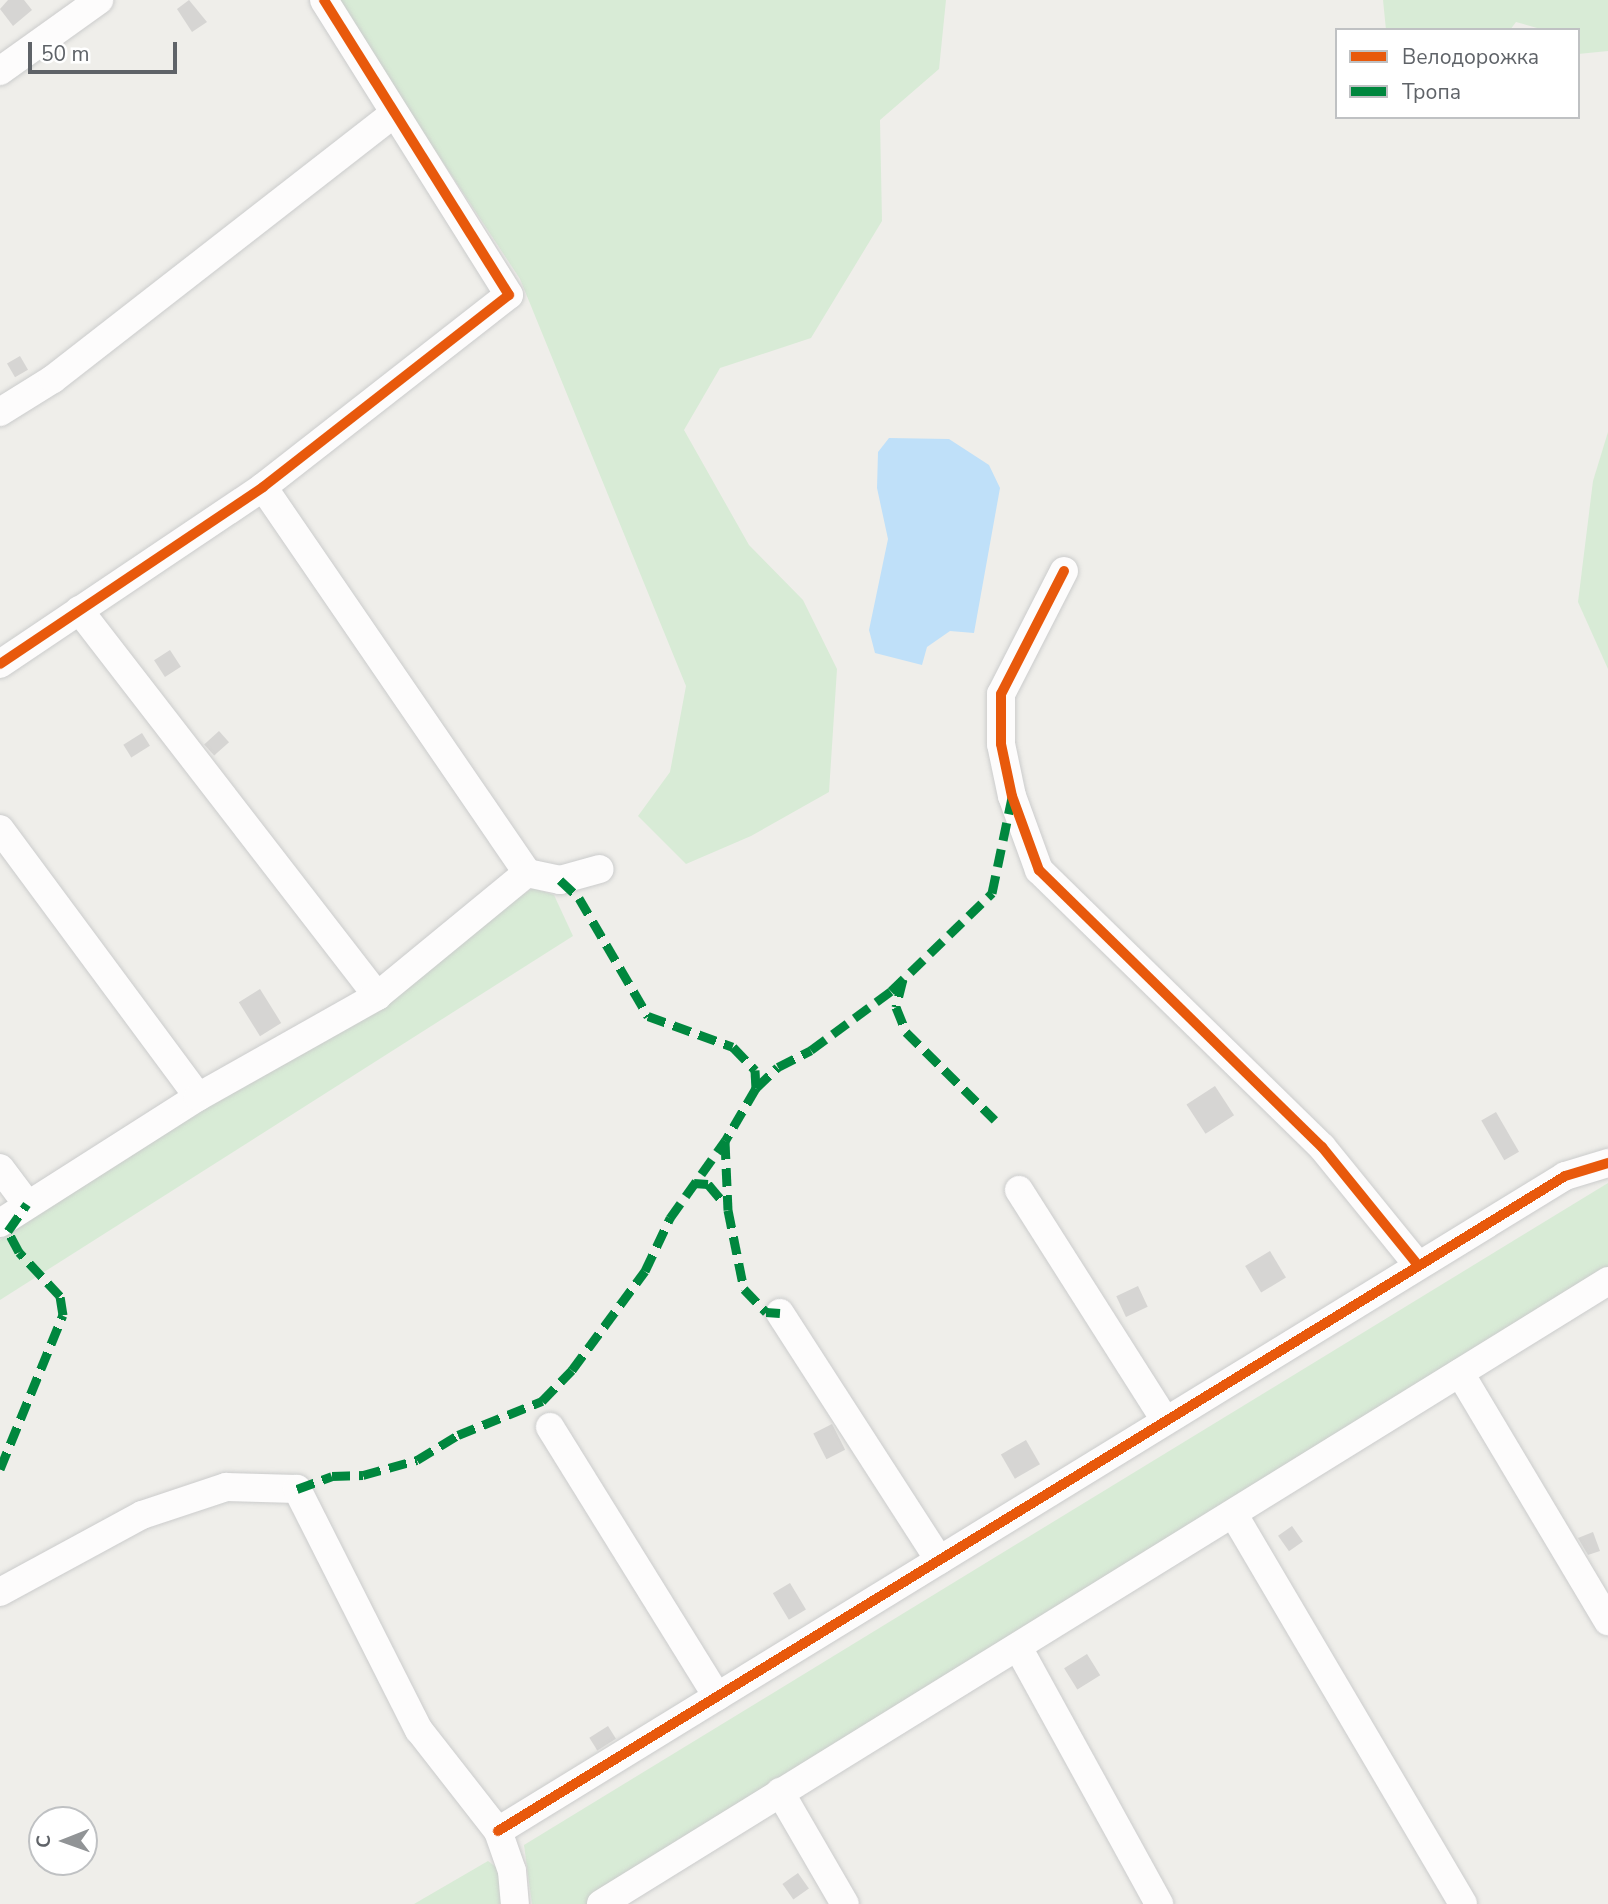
<!DOCTYPE html>
<html>
<head>
<meta charset="utf-8">
<style>
  body { margin:0 }
  #map { position:relative; width:1608px; height:1904px; overflow:hidden; background:#efeeea; font-family:"Nunito Sans",sans-serif }
  div>[style] { position:absolute }
  .green>* { inset:0; background:#d8ebd6 }
  .water>* { inset:0; background:#bfe0f9 }
  .building>* { inset:0; background:#d6d5d3; transform-origin:0 0 }
  .roads { filter:drop-shadow(0 0 2px #cbcccc) drop-shadow(0 0 2px #cbcccc) }
  .minor>* { height:28px; margin:-14px; padding:0 14px; transform-origin:14px; border-radius:14px; background:#fdfcfc }
  .quiet>* { height:9px; margin-top:-4.5px; transform-origin:0; background:repeating-linear-gradient(90deg,#00873e 0 18px,transparent 0 27px) }
  .cycleway>* { height:10px; margin:-5px; padding:0 5px; transform-origin:5px; border-radius:5px; background:#e8590c }
  span { translate:-50% -50%; white-space:nowrap; text-align:center; line-height:1.15; -webkit-text-stroke:5px #fff; paint-order:stroke }
  .legend { position:absolute; left:1335px; top:28px; width:245px; height:91px; box-sizing:border-box; background:#fff; border:2px solid #bfc1c3; margin:0; padding:9px 12px; list-style:none; font-size:21px; color:#5f6368 }
  .legend li { display:flex; align-items:center; gap:14px; height:35px }
  .legend b { width:35px; border:2px solid #bfc1c3 }
  .north { position:absolute; left:28px; top:1806px; width:70px; height:70px; box-sizing:border-box; background:#fff; border:2px solid #bfc1c3; border-radius:50%; rotate:269deg; font-size:19px; font-weight:700; line-height:28px; text-align:center; color:#5f6368 }
  .north::after { content:''; display:block; margin:auto; width:24px; height:32px; background:#919496; clip-path:polygon(50% 0,100% 100%,50% 72%,0 100%) }
  .scale { position:absolute; left:28px; top:42px; width:149px; height:32px; box-sizing:border-box; border:4px solid #5f6368; border-top:0; padding-left:9px; font-size:21px; line-height:24px; white-space:nowrap; color:#5f6368; -webkit-text-stroke:5px #fff; paint-order:stroke }
</style>
</head>
<body>
<div id="map">
  <div class="green">
    <div style="clip-path:polygon(336px 0,946px 0,939px 69px,880px 120px,882px 221px,811px 338px,720px 368px,684px 430px,749px 545px,803px 600px,837px 669px,829px 792px,751px 836px,686px 864px,638px 816px,670px 772px,686px 686px,520px 279px)"></div>
    <div style="clip-path:polygon(1383px 0,1608px 0,1608px 51px,1578px 54px,1578px 30px,1544px 30px,1516px 22px,1510px 30px,1386px 30px)"></div>
    <div style="clip-path:polygon(1608px 432px,1608px 669px,1578px 602px,1593px 481px)"></div>
    <div style="clip-path:polygon(533px 888px,554px 895px,573px 936px,0 1300px,0 1240px)"></div>
    <div style="clip-path:polygon(1608px 1183px,1608px 1278px,589px 1904px,532px 1904px,524px 1845px)"></div>
    <div style="clip-path:polygon(488px 1861px,505px 1874px,508px 1904px,414px 1904px)"></div>
  </div>
  <div class="water">
    <div style="clip-path:polygon(889px 438px,949px 439px,989px 465px,1000px 488px,974px 633px,950px 631px,927px 647px,922px 665px,875px 653px,869px 630px,888px 539px,877px 488px,878px 452px)"></div>
  </div>
  <div class="building">
    <div style="clip-path:polygon(8px 0,24px 0,32px 10px,13px 26px,0 9px)"></div>
    <div style="clip-path:polygon(189px 0,207px 22px,192px 32px,177px 9px)"></div>
    <div style="left:20px;top:356px;width:16px;height:15px;rotate:60deg"></div>
    <div style="left:170px;top:650px;width:20px;height:19px;rotate:57deg"></div>
    <div style="left:219px;top:731px;width:15px;height:20px;rotate:48deg"></div>
    <div style="left:142px;top:733px;width:15px;height:22px;rotate:58deg"></div>
    <div style="left:260px;top:989px;width:40px;height:25px;rotate:58deg"></div>
    <div style="left:1215px;top:1086px;width:35px;height:34px;rotate:57deg"></div>
    <div style="left:1496px;top:1112px;width:46px;height:17px;rotate:60deg"></div>
    <div style="left:1270px;top:1251px;width:31px;height:29px;rotate:59deg"></div>
    <div style="left:1138px;top:1286px;width:23px;height:24px;rotate:65deg"></div>
    <div style="left:832px;top:1424px;width:29px;height:21px;rotate:63deg"></div>
    <div style="left:1026px;top:1440px;width:28px;height:29px;rotate:60deg"></div>
    <div style="left:1292px;top:1526px;width:19px;height:17px;rotate:55deg"></div>
    <div style="clip-path:polygon(1593px 1532px,1600px 1551px,1588px 1555px,1578px 1538px)"></div>
    <div style="left:790px;top:1583px;width:31px;height:20px;rotate:59deg"></div>
    <div style="left:1087px;top:1654px;width:25px;height:27px;rotate:58deg"></div>
    <div style="left:608px;top:1726px;width:15px;height:22px;rotate:58deg"></div>
    <div style="left:798px;top:1873px;width:19px;height:19px;rotate:55deg"></div>
  </div>
  <div class="roads">
    <div class="minor">
      <div style="left:0;top:71px;width:122px;rotate:-35.6deg"></div>
      <div style="left:0;top:412px;width:62px;rotate:-31.9deg"></div>
      <div style="left:53px;top:379px;width:431px;rotate:-37.9deg"></div>
      <div style="left:263px;top:487px;width:468px;rotate:55.6deg"></div>
      <div style="left:1064px;top:571px;width:138px;rotate:117.1deg"></div>
      <div style="left:1001px;top:694px;width:50px;rotate:90deg"></div>
      <div style="left:1001px;top:744px;width:53px;rotate:78.1deg"></div>
      <div style="left:1012px;top:796px;width:79px;rotate:70deg"></div>
      <div style="left:1039px;top:870px;width:396px;rotate:44.4deg"></div>
      <div style="left:1322px;top:1147px;width:152px;rotate:50.9deg"></div>
      <div style="left:79px;top:610px;width:488px;rotate:52.3deg"></div>
      <div style="left:0;top:664px;width:317px;rotate:-33.9deg"></div>
      <div style="left:263px;top:487px;width:312px;rotate:-38deg"></div>
      <div style="left:509px;top:295px;width:348px;rotate:-122.1deg"></div>
      <div style="left:0;top:829px;width:333px;rotate:53.5deg"></div>
      <div style="left:0;top:1168px;width:45px;rotate:53.1deg"></div>
      <div style="left:1019px;top:1190px;width:272px;rotate:57.6deg"></div>
      <div style="left:0;top:1223px;width:235px;rotate:-32.5deg"></div>
      <div style="left:198px;top:1097px;width:206px;rotate:-29.4deg"></div>
      <div style="left:377px;top:996px;width:194px;rotate:-39.4deg"></div>
      <div style="left:527px;top:873px;width:34px;rotate:12deg"></div>
      <div style="left:560px;top:880px;width:41px;rotate:-15.4deg"></div>
      <div style="left:780px;top:1313px;width:294px;rotate:57.2deg"></div>
      <div style="left:1460px;top:1373px;width:289px;rotate:59.2deg"></div>
      <div style="left:550px;top:1427px;width:317px;rotate:58.2deg"></div>
      <div style="left:1234px;top:1515px;width:451px;rotate:59.5deg"></div>
      <div style="left:0;top:1592px;width:162px;rotate:-28.5deg"></div>
      <div style="left:142px;top:1515px;width:89px;rotate:-18.4deg"></div>
      <div style="left:226px;top:1487px;width:71px;rotate:1.6deg"></div>
      <div style="left:297px;top:1489px;width:270px;rotate:63.2deg"></div>
      <div style="left:419px;top:1730px;width:128px;rotate:52deg"></div>
      <div style="left:498px;top:1831px;width:42px;rotate:70.7deg"></div>
      <div style="left:512px;top:1871px;width:33px;rotate:85deg"></div>
      <div style="left:1019px;top:1649px;width:291px;rotate:61.2deg"></div>
      <div style="left:780px;top:1792px;width:129px;rotate:59.9deg"></div>
      <div style="left:498px;top:1831px;width:1252px;rotate:-31.54deg"></div>
      <div style="left:1565px;top:1176px;width:45px;rotate:-16.8deg"></div>
      <div style="left:601px;top:1904px;width:1184px;rotate:-31.74deg"></div>
    </div>
  </div>
  <div class="quiet">
    <div style="left:560px;top:880px;width:26px;rotate:43deg"></div>
    <div style="left:579px;top:898px;width:137px;rotate:59.7deg"></div>
    <div style="left:648px;top:1016px;width:90px;rotate:20deg"></div>
    <div style="left:733px;top:1047px;width:32px;rotate:46deg"></div>
    <div style="left:755px;top:1070px;width:18px;rotate:87deg"></div>
    <div style="left:756px;top:1088px;width:61px;rotate:120.3deg"></div>
    <div style="left:725px;top:1141px;width:69px;rotate:87.5deg"></div>
    <div style="left:728px;top:1210px;width:81px;rotate:78.6deg"></div>
    <div style="left:744px;top:1289px;width:32px;rotate:46deg"></div>
    <div style="left:766px;top:1312px;width:14px;rotate:4deg"></div>
    <div style="left:903px;top:979px;width:29px;rotate:104deg"></div>
    <div style="left:896px;top:1007px;width:27px;rotate:68deg"></div>
    <div style="left:906px;top:1032px;width:125px;rotate:44.7deg"></div>
    <div style="left:756px;top:1088px;width:30px;rotate:-44deg"></div>
    <div style="left:778px;top:1067px;width:37px;rotate:-27deg"></div>
    <div style="left:811px;top:1050px;width:99px;rotate:-36.4deg"></div>
    <div style="left:891px;top:991px;width:141px;rotate:-44.1deg"></div>
    <div style="left:992px;top:893px;width:98px;rotate:-78.2deg"></div>
    <div style="left:694px;top:1183px;width:14px;rotate:4deg"></div>
    <div style="left:708px;top:1184px;width:26px;rotate:50deg"></div>
    <div style="left:0;top:1469px;width:166px;rotate:-67.8deg"></div>
    <div style="left:63px;top:1315px;width:19px;rotate:-99deg"></div>
    <div style="left:60px;top:1296px;width:60px;rotate:-133deg"></div>
    <div style="left:19px;top:1252px;width:24px;rotate:-118deg"></div>
    <div style="left:8px;top:1231px;width:33px;rotate:-55deg"></div>
    <div style="left:297px;top:1489px;width:37px;rotate:-20deg"></div>
    <div style="left:332px;top:1476px;width:31px;rotate:-2deg"></div>
    <div style="left:363px;top:1475px;width:56px;rotate:-15.5deg"></div>
    <div style="left:417px;top:1460px;width:48px;rotate:-31.4deg"></div>
    <div style="left:458px;top:1435px;width:91px;rotate:-22deg"></div>
    <div style="left:542px;top:1401px;width:43px;rotate:-45.9deg"></div>
    <div style="left:572px;top:1370px;width:123px;rotate:-53.6deg"></div>
    <div style="left:645px;top:1271px;width:59px;rotate:-64.7deg"></div>
    <div style="left:670px;top:1218px;width:95px;rotate:-54.5deg"></div>
  </div>
  <div class="cycleway">
    <div style="left:1064px;top:571px;width:138px;rotate:117.1deg"></div>
    <div style="left:1001px;top:694px;width:50px;rotate:90deg"></div>
    <div style="left:1001px;top:744px;width:53px;rotate:78.1deg"></div>
    <div style="left:1012px;top:796px;width:79px;rotate:70deg"></div>
    <div style="left:1039px;top:870px;width:396px;rotate:44.4deg"></div>
    <div style="left:1322px;top:1147px;width:152px;rotate:50.9deg"></div>
    <div style="left:0;top:664px;width:317px;rotate:-33.9deg"></div>
    <div style="left:263px;top:487px;width:312px;rotate:-38deg"></div>
    <div style="left:509px;top:295px;width:348px;rotate:-122.1deg"></div>
    <div style="left:498px;top:1831px;width:1252px;rotate:-31.54deg"></div>
    <div style="left:1565px;top:1176px;width:45px;rotate:-16.8deg"></div>
  </div>
  <ul class="legend">
  <li><b style="height:9px;background:#e8590c"></b>Велодорожка</li>
  <li><b style="height:9px;background:#00873e"></b>Тропа</li>
  </ul>
  <div class="north">С</div>
  <div class="scale">50 m</div>
</div>
</body>
</html>
